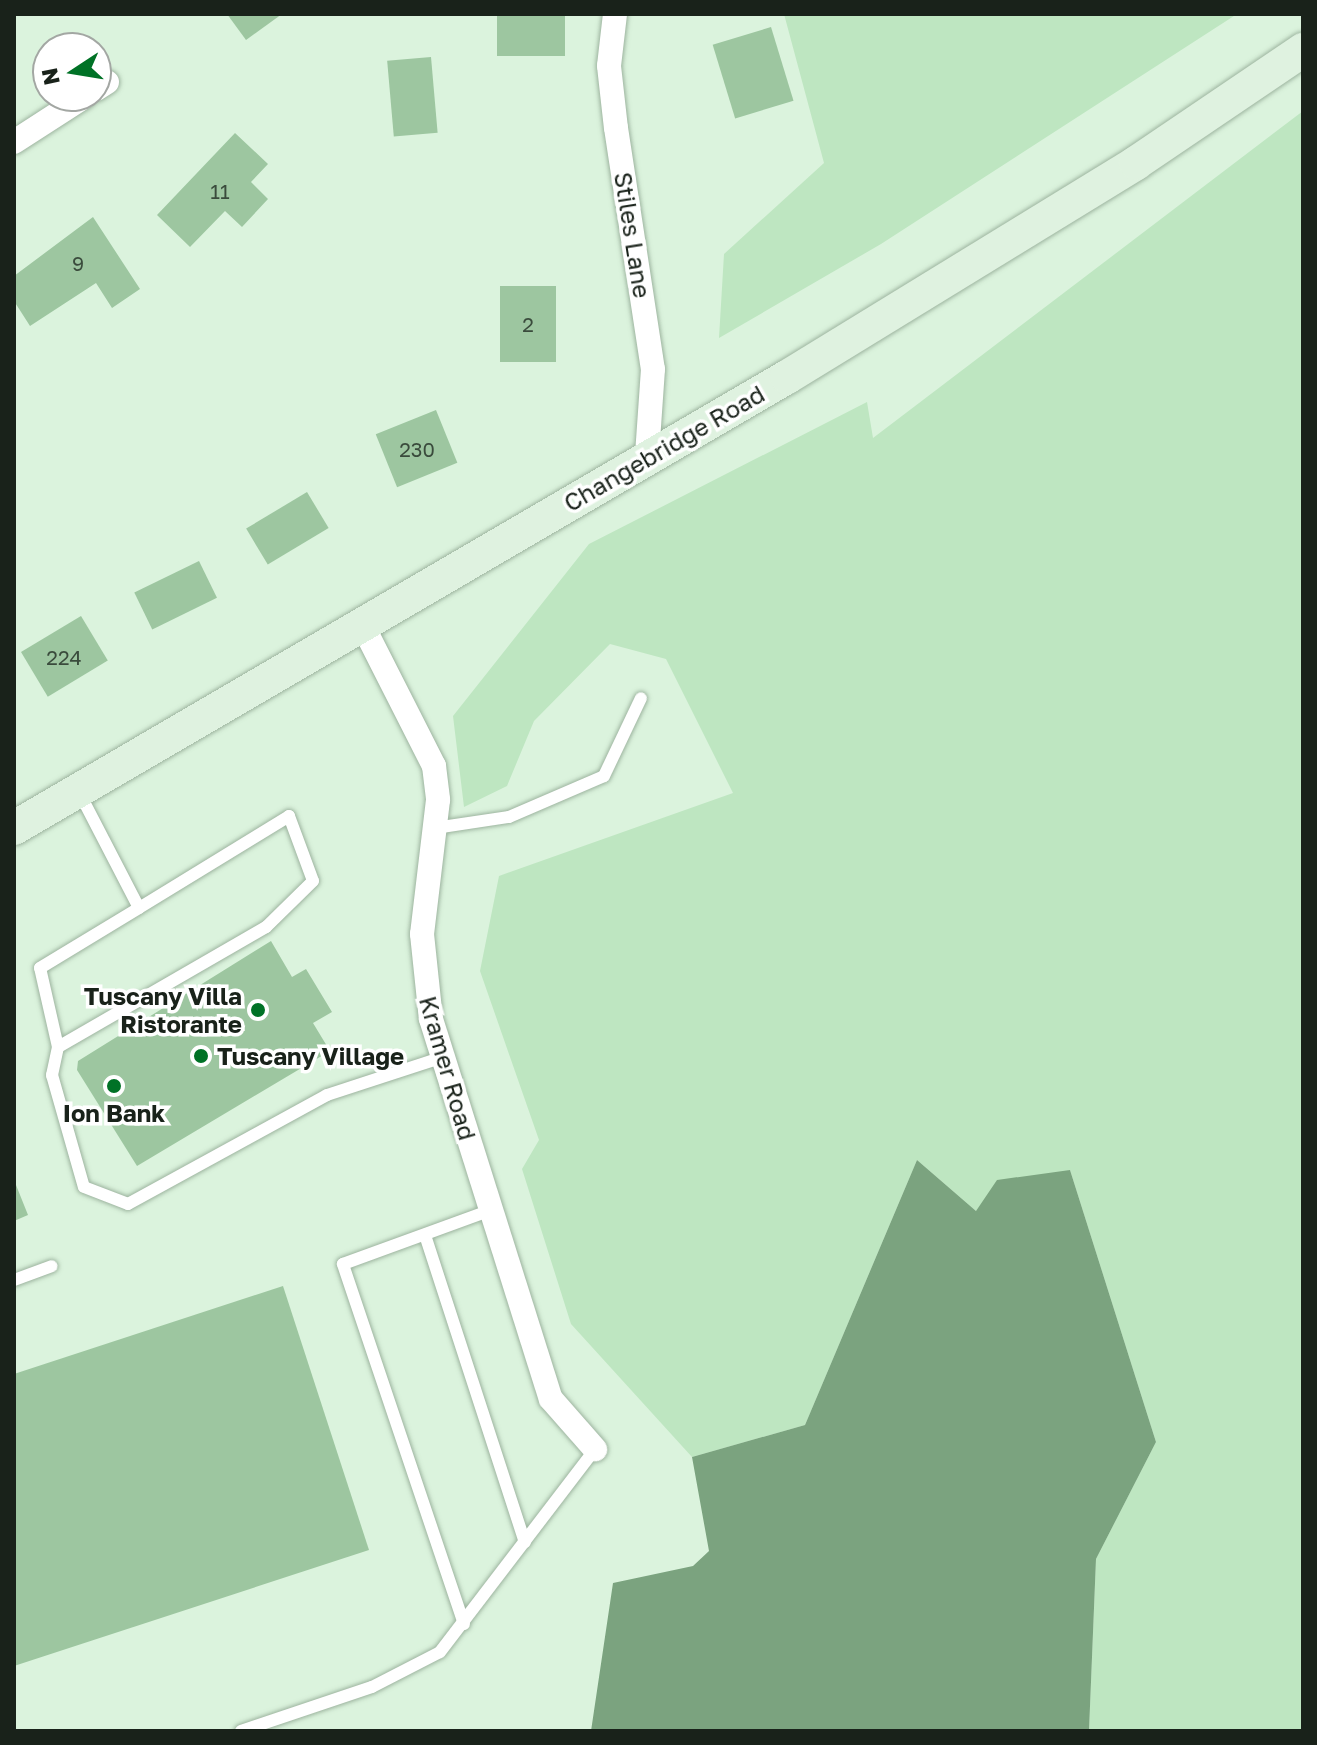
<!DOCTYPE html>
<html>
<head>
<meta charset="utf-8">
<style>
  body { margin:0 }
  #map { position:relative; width:1317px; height:1745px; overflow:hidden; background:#dbf3dd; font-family:"Golos Text",sans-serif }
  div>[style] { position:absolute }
  .green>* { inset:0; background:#bee6c1 }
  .water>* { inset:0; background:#7ba37f }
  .building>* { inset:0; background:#9dc6a0; transform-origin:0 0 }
  .roads { filter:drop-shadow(0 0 2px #9db49f) drop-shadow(0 0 2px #9db49f) }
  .lane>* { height:12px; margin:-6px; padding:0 6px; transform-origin:6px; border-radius:6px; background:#fff }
  .street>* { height:24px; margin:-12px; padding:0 12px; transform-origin:12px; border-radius:12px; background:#fff }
  .secondary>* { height:34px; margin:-17px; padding:0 17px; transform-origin:17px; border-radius:17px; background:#dff2e0 }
  .dots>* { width:22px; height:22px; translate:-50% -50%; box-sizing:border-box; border:4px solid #fff; border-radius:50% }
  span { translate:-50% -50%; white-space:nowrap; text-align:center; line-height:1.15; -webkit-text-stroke:7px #fff; paint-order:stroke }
  .number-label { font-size:20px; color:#3a4b3c }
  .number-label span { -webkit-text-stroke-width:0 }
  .street-label { font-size:24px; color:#19221a }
  .poi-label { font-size:24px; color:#19221a; font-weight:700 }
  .right { translate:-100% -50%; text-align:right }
  .left { translate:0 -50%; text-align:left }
  .frame { position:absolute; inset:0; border:16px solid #19221a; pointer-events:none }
  .north { position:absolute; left:32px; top:32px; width:80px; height:80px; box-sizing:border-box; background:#fff; border:2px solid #a3a7a3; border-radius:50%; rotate:258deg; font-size:22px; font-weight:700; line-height:32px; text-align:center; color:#19221a }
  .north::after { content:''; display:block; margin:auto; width:28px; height:36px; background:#007226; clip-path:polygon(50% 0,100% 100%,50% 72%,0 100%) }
</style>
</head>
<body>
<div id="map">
  <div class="green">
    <div style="clip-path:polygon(784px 14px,1237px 14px,881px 244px,719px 338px,724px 254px,824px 163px)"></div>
    <div style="clip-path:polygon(1303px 111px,1303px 1731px,1089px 1731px,1096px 1559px,1156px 1442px,1070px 1170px,976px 1211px,917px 1160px,805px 1425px,692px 1457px,571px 1324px,522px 1169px,539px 1140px,480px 971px,499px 876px,733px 793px,666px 659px,610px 644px,534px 721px,507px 786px,464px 807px,453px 716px,589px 544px,867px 402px,873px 438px)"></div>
  </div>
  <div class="water">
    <div style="clip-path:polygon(917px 1160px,976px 1211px,997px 1180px,1070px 1170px,1156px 1442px,1096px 1559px,1089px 1731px,591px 1731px,613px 1583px,693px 1566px,709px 1551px,692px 1457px,805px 1425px)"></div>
  </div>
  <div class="building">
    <div style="clip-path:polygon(227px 14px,282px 14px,246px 40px)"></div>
    <div style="left:497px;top:14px;width:68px;height:42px"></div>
    <div style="left:771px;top:27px;width:77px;height:61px;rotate:73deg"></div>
    <div style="left:431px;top:57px;width:76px;height:44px;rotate:85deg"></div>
    <div style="clip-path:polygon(235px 133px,268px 164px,251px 182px,268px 199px,242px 227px,225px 211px,190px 247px,157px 215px)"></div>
    <div style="clip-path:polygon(93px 217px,140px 289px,112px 308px,96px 283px,30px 326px,14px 301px,14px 276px)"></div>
    <div style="left:556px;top:286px;width:76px;height:56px;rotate:90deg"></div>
    <div style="left:436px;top:410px;width:57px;height:65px;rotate:68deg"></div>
    <div style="left:307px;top:492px;width:42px;height:71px;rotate:59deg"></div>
    <div style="left:199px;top:561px;width:41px;height:72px;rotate:64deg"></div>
    <div style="left:81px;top:616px;width:52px;height:70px;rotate:59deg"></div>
    <div style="clip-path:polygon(271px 941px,292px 977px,306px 969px,332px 1012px,313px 1023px,330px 1051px,137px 1166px,77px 1070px,78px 1061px)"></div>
    <div style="clip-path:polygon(14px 1180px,28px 1215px,14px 1221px)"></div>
    <div style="clip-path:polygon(283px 1286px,369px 1550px,14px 1666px,14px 1374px)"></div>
  </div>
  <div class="roads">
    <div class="lane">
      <div style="left:80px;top:794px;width:128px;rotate:62.6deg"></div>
      <div style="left:139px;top:908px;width:176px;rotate:-31.5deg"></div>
      <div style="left:289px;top:816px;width:69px;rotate:69.7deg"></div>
      <div style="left:313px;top:881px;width:66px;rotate:135.6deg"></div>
      <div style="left:266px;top:927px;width:240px;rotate:150deg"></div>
      <div style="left:58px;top:1047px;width:29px;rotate:102deg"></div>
      <div style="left:52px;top:1075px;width:116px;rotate:74.1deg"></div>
      <div style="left:84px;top:1187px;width:47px;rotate:21.1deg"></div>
      <div style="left:128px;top:1204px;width:227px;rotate:-28.7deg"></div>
      <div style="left:327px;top:1095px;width:122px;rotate:-18.1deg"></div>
      <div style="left:435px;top:828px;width:75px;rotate:-8.5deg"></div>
      <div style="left:509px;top:817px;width:103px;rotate:-23.3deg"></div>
      <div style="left:604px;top:776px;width:86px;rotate:-64.6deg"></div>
      <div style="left:58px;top:1047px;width:81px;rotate:-102.8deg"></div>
      <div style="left:40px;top:968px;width:116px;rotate:-31.2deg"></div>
      <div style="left:425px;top:1235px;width:323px;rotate:72deg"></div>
      <div style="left:14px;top:1280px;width:40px;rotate:-20.2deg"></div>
      <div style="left:464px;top:1624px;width:380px;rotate:-108.6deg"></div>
      <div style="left:343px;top:1264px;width:158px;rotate:-20deg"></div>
      <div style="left:241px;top:1731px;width:138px;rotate:-18.6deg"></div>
      <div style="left:372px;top:1687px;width:76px;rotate:-27.2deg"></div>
      <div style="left:440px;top:1652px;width:255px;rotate:-52.6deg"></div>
    </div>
    <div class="street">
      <div style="left:615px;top:14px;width:52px;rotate:96.6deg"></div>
      <div style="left:609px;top:66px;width:62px;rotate:83.6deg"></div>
      <div style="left:616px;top:128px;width:244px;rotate:81.3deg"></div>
      <div style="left:653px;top:369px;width:86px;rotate:94deg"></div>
      <div style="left:96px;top:89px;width:13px;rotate:-32deg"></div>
      <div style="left:14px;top:142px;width:85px;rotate:-32.9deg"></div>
      <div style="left:364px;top:628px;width:155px;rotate:63.1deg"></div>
      <div style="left:434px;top:766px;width:34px;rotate:83deg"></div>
      <div style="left:438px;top:800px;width:135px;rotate:96.8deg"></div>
      <div style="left:422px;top:934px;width:85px;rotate:84deg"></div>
      <div style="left:431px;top:1019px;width:398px;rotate:72.5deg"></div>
      <div style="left:551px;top:1399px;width:67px;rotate:48.7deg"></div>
    </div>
    <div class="secondary">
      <div style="left:14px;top:828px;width:895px;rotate:-30.26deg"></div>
      <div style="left:787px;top:377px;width:409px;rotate:-31.5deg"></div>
      <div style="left:1136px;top:163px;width:202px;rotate:-34.1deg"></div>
    </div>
  </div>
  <div class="dots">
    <div style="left:258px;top:1010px;background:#007226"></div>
    <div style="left:201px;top:1056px;background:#007226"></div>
    <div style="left:114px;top:1086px;background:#007226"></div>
  </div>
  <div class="number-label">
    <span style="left:220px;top:191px">11</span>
    <span style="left:78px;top:263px">9</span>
    <span style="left:528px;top:324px">2</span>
    <span style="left:417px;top:449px">230</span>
    <span style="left:64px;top:657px">224</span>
  </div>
  <div class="street-label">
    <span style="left:633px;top:235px;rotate:81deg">Stiles Lane</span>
    <span style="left:664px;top:448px;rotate:-30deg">Changebridge Road</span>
    <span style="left:448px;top:1068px;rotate:74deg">Kramer Road</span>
  </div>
  <div class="poi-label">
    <span class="right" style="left:242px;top:1010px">Tuscany Villa<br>Ristorante</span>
    <span class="left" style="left:217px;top:1056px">Tuscany Village</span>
    <span style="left:114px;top:1113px">Ion Bank</span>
  </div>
  <div class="frame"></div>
  <div class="north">N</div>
</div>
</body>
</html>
